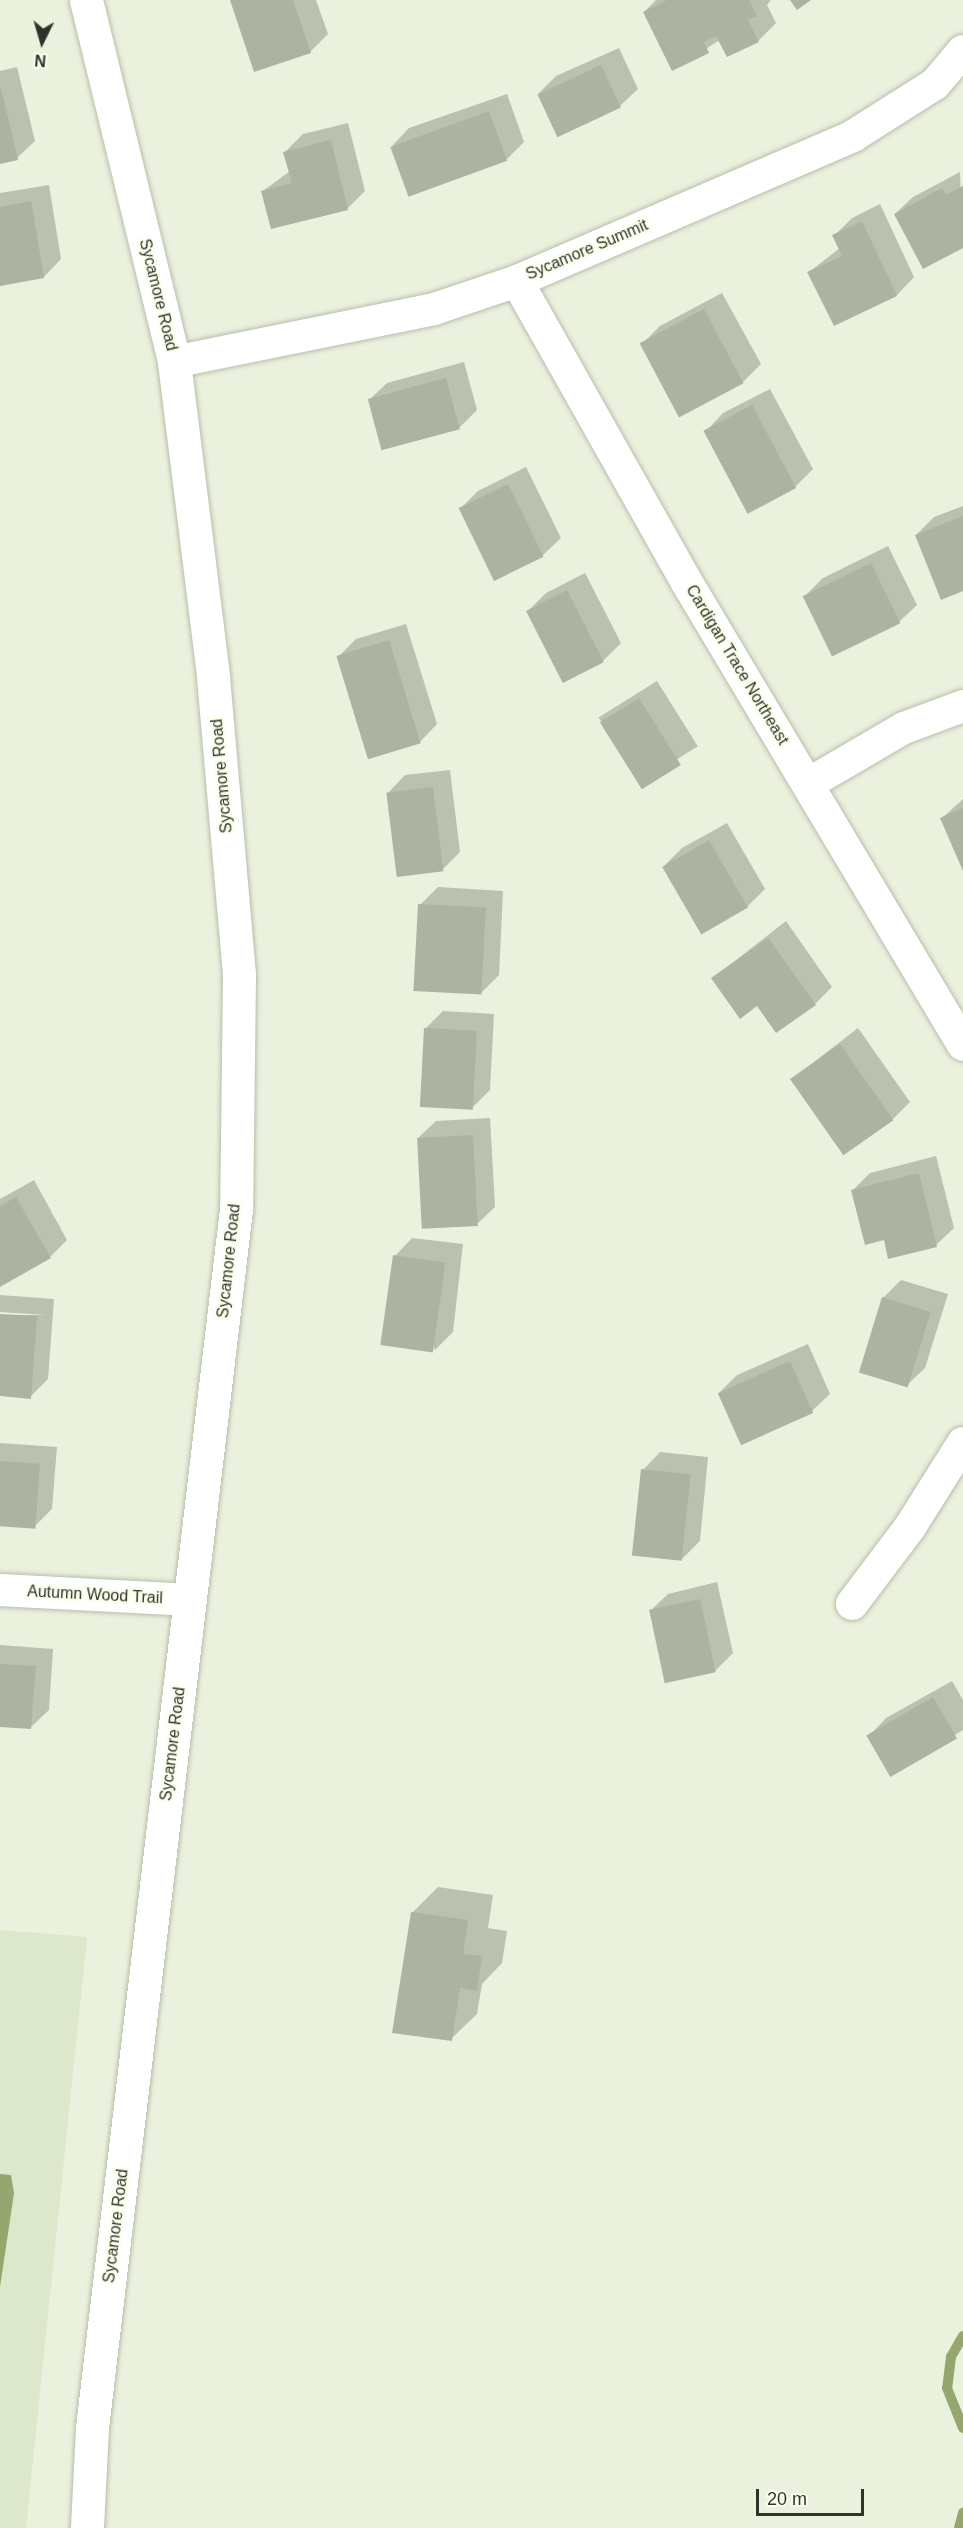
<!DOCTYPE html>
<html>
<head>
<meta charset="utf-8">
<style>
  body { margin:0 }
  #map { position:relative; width:963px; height:2528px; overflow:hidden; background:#eaf1dd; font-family:Arial,sans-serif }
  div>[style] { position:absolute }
  .built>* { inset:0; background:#dde7cc }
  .water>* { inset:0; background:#95a76e }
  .shadow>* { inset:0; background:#0003; transform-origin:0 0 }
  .stream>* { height:10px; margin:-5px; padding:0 5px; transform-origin:5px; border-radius:5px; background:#95a76e }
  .building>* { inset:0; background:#acb3a0; transform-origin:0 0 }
  .roads { filter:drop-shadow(0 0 2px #b7beab) drop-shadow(0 0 2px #b7beab) }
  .minor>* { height:32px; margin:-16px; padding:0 16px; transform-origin:16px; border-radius:16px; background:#fff }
  .tertiary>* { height:33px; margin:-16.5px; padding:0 16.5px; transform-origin:16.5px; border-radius:16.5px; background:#fff }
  span { translate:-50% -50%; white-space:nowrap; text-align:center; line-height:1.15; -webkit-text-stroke:5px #f8ffeb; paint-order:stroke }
  .street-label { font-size:16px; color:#31332c }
  .north { position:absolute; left:12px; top:12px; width:60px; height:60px; -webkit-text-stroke:4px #f8ffeb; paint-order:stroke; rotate:185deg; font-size:16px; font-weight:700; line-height:24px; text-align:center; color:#31332c }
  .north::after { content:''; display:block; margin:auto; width:21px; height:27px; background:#31332c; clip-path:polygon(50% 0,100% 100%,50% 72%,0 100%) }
  .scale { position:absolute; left:756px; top:2489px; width:108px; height:27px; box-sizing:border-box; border:3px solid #31332c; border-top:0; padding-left:8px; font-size:18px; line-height:21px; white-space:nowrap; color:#31332c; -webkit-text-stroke:4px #f8ffeb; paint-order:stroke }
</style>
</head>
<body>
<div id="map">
  <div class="built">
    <div style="clip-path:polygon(0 1930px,87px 1937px,26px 2528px,0 2528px)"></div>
  </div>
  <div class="water">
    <div style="clip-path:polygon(0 2174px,11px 2175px,14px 2193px,0 2287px)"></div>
  </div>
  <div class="shadow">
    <div style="clip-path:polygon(232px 0,316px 0,328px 34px,310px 52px)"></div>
    <div style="clip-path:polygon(656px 0,771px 0,767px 5px,776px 23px,758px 41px,720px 40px,673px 69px,644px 12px)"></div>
    <div style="clip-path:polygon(619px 48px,638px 89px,620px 106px,538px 94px,556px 76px)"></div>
    <div style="clip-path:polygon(17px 67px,35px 141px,17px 158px,0 162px,0 71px)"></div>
    <div style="clip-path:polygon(507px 94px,524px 142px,506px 160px,392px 146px,409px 128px)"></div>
    <div style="clip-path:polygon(348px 123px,365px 191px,347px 209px,263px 191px,290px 171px,285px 152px,303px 134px)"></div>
    <div style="clip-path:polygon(960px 172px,963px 246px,895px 214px,913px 197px)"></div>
    <div style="clip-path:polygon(49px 185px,61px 259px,44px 277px,0 284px,0 193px)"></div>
    <div style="clip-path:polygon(880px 204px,914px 277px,897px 295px,834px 324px,809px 272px,840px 248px,834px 236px,852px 218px)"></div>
    <div style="clip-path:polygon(722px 293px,761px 364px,743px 382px,681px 416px,642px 344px,660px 326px)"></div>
    <div style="clip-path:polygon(464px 362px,477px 410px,459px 428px,369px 400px,387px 383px)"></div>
    <div style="clip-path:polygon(770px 389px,813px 469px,795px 487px,706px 431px,723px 413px)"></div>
    <div style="clip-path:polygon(526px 467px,561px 538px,543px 555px,496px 579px,460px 509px,478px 491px)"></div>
    <div style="clip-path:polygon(963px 506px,963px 589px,916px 535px,934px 517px)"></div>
    <div style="clip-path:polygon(888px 546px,917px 605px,899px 622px,805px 596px,823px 578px)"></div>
    <div style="clip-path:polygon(585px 573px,621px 643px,603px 661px,528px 611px,546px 593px)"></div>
    <div style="clip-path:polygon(406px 624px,437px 724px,420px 742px,338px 657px,356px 639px)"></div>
    <div style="left:657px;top:681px;width:77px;height:69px;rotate:58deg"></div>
    <div style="clip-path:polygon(450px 770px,460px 852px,442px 870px,388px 793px,405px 775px)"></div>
    <div style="clip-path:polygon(963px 799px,963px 866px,941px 819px)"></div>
    <div style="clip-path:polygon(727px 823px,765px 889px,747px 907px,664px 866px,682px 848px)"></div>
    <div style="clip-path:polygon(438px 887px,503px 891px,499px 975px,481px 993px,420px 905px)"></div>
    <div style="clip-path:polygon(786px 921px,832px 987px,815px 1004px,758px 1004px,713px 978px)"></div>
    <div style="clip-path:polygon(443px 1011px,494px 1014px,490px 1090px,473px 1107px,425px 1029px)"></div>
    <div style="clip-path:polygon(858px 1028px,910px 1102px,892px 1120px,792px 1079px)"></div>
    <div style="clip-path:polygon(490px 1118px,495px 1207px,477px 1224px,418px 1138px,436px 1121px)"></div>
    <div style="clip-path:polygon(936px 1156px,954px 1228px,936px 1245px,885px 1238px,852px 1191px,870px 1173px)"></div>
    <div style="clip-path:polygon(34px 1180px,67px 1240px,50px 1257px,0 1285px,0 1199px)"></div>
    <div style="clip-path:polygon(412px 1238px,463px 1244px,453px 1332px,435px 1350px,395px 1256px)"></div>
    <div style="clip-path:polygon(901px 1280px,948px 1294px,925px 1368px,907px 1385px,883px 1298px)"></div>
    <div style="clip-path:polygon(0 1295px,54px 1299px,48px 1379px,30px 1397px,0 1395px,0 1315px,45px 1315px,0 1312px)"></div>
    <div style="clip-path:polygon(808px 1344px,830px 1394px,812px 1411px,741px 1443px,719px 1393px,737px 1375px)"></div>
    <div style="clip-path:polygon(0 1443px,57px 1447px,52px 1509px,34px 1527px,0 1524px)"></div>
    <div style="clip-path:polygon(660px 1452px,708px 1457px,700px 1541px,682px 1559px,643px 1470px)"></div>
    <div style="clip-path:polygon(717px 1582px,733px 1653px,715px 1671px,650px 1611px,668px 1594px)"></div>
    <div style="clip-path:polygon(0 1645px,53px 1649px,49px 1710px,31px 1727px,0 1725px)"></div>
    <div style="clip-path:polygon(952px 1681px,963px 1700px,963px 1730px,891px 1774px,869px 1736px,886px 1718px)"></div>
    <div style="clip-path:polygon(438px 1887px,493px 1895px,488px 1928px,507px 1931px,502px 1963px,482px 1984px,477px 2014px,451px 2039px,412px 1913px)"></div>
  </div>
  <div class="stream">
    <div style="left:963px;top:2336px;width:24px;rotate:120deg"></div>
    <div style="left:951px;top:2357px;width:31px;rotate:97deg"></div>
    <div style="left:947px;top:2388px;width:43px;rotate:68.2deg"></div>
    <div style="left:959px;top:2528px;width:16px;rotate:-75deg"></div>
  </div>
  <div class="building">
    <div style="clip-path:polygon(230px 0,293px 0,311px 53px,254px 72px)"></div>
    <div style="clip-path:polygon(667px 0,749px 0,757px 16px,748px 20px,759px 42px,727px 57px,716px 36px,704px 42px,709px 53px,672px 71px,643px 12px)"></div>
    <div style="clip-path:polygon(790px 0,811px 0,797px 10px)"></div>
    <div style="left:601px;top:65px;width:47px;height:70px;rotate:65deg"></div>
    <div style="clip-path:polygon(1px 88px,18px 160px,0 164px,0 89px)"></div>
    <div style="left:489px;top:111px;width:53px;height:105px;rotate:70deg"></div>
    <div style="clip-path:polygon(331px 140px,348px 210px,271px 229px,261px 191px,292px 183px,283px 152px)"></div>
    <div style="clip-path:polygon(963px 186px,963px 248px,923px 269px,894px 214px,942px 188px,946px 195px)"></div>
    <div style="clip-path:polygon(31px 201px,44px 278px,0 286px,0 207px)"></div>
    <div style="clip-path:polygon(862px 221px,897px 296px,834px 326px,807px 272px,842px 256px,832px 235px)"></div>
    <div style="left:704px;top:309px;width:84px;height:73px;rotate:62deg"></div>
    <div style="left:446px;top:378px;width:53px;height:81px;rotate:75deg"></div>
    <div style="left:752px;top:405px;width:94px;height:55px;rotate:62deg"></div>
    <div style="left:508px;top:484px;width:81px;height:55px;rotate:64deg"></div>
    <div style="clip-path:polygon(963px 516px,963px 591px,941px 600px,915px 535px)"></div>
    <div style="left:871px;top:563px;width:67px;height:76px;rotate:64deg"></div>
    <div style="left:567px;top:590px;width:81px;height:46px;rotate:63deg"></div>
    <div style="left:389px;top:640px;width:108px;height:55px;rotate:73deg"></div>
    <div style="left:639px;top:698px;width:79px;height:46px;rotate:58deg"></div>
    <div style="left:433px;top:787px;width:85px;height:47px;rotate:83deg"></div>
    <div style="clip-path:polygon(963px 808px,963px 871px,940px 818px)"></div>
    <div style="left:709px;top:840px;width:78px;height:54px;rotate:60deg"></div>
    <div style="left:418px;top:904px;width:68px;height:87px;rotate:3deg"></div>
    <div style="clip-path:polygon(768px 938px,816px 1005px,776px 1033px,757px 1006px,740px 1019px,711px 978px)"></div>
    <div style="left:424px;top:1028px;width:53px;height:79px;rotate:3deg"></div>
    <div style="left:840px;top:1044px;width:93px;height:61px;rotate:55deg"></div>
    <div style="left:473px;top:1135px;width:91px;height:56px;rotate:87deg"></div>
    <div style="clip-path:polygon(919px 1173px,937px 1247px,888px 1259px,884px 1240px,865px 1245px,851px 1190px)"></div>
    <div style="clip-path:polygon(16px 1197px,51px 1258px,0 1287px,0 1206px)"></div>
    <div style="left:393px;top:1255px;width:53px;height:91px;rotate:8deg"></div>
    <div style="left:882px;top:1297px;width:51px;height:79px;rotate:17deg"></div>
    <div style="clip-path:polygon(0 1314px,37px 1316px,31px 1399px,0 1396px)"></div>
    <div style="left:790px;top:1361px;width:57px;height:79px;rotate:66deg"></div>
    <div style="left:0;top:1461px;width:40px;height:65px;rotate:4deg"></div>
    <div style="left:641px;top:1469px;width:50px;height:87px;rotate:6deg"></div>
    <div style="left:700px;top:1599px;width:75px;height:52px;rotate:78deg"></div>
    <div style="clip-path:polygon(0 1664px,36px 1666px,31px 1729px,0 1727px)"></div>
    <div style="left:933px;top:1697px;width:48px;height:77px;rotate:60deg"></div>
    <div style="clip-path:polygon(411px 1912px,468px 1920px,463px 1954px,482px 1956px,477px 1991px,460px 1988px,452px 2041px,392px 2033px)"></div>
  </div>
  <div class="roads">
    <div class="minor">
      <div style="left:517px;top:281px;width:344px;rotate:60.6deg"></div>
      <div style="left:686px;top:581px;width:540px;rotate:59.16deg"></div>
      <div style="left:174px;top:362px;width:265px;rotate:-11.5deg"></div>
      <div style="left:434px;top:309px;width:88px;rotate:-18.6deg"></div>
      <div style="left:517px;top:281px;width:366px;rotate:-23.3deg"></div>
      <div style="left:853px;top:136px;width:97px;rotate:-32.4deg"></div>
      <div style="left:935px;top:84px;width:43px;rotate:-49.7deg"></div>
      <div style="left:808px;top:784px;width:111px;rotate:-30.3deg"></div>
      <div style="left:904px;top:728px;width:63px;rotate:-20.4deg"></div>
      <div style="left:0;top:1590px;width:190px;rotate:3deg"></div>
      <div style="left:852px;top:1604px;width:96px;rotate:-53deg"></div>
      <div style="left:910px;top:1527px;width:99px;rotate:-57.8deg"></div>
    </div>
    <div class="tertiary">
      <div style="left:86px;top:0;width:373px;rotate:76.3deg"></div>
      <div style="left:174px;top:362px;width:317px;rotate:82.9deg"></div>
      <div style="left:213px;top:677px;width:299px;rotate:85deg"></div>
      <div style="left:239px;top:975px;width:234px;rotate:90.7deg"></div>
      <div style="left:236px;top:1209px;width:1227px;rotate:96.74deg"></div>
      <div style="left:92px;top:2428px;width:100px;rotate:92.9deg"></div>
    </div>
  </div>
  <div class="street-label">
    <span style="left:587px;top:250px;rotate:-23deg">Sycamore Summit</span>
    <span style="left:158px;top:295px;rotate:76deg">Sycamore Road</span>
    <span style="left:737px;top:665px;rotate:59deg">Cardigan Trace Northeast</span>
    <span style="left:222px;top:776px;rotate:-95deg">Sycamore Road</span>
    <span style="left:229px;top:1261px;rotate:-84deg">Sycamore Road</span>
    <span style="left:95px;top:1595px;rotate:3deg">Autumn Wood Trail</span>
    <span style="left:173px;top:1744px;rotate:-83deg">Sycamore Road</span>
    <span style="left:116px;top:2226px;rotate:-83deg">Sycamore Road</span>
  </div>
  <div class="north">N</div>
  <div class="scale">20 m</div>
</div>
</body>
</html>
